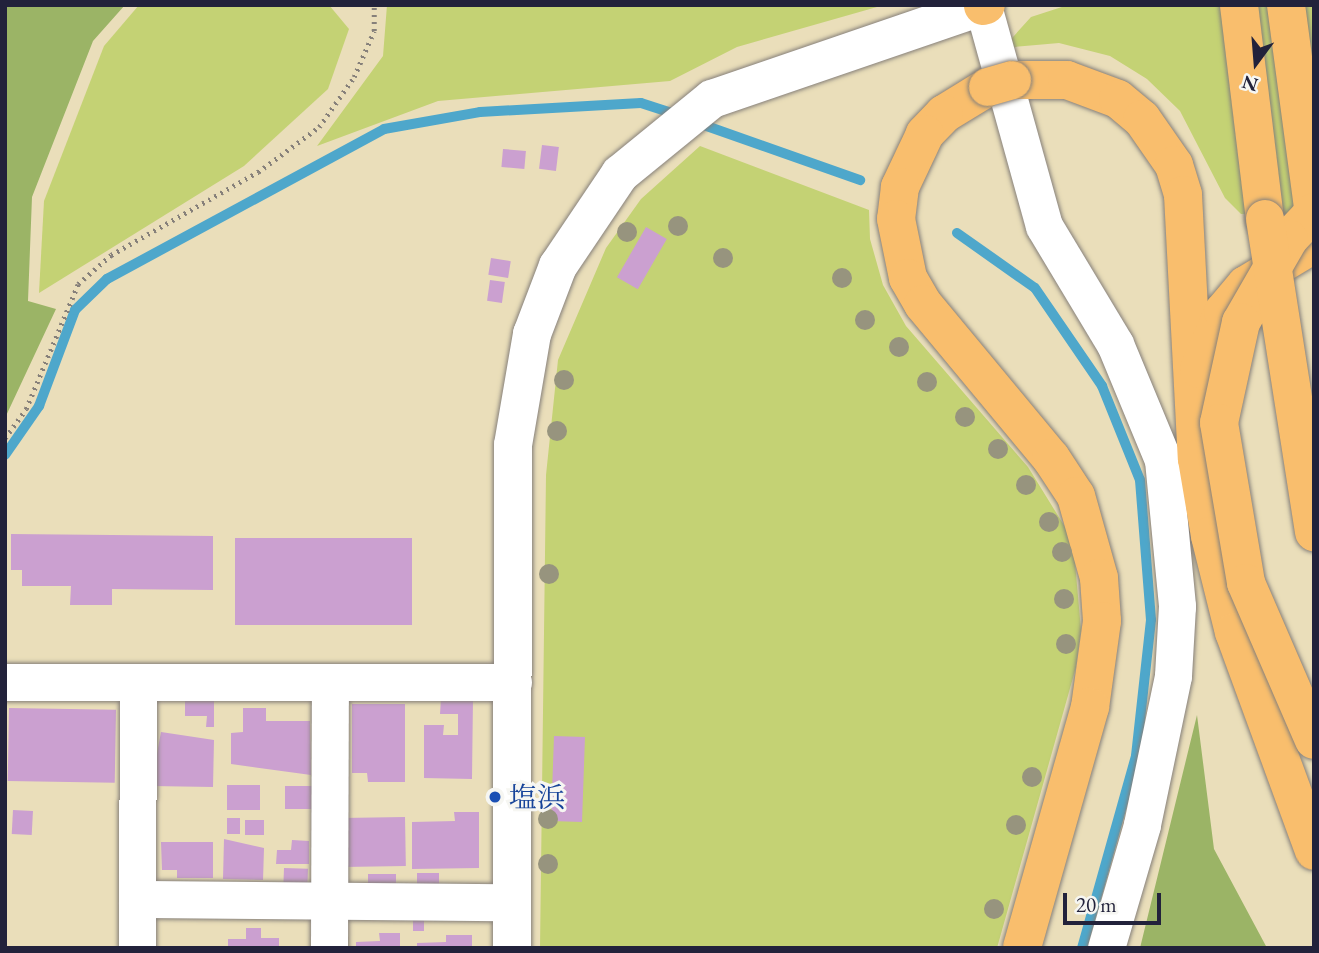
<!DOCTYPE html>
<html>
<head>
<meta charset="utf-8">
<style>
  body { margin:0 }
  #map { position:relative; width:1319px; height:953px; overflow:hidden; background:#eadeba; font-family:"EB Garamond","Noto Serif JP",serif }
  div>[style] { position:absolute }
  .green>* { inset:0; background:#c4d274 }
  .forest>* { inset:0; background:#9bb466 }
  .stream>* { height:10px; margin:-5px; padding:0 5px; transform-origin:5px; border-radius:5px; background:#4ea7cb }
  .building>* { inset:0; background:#cba0d0; transform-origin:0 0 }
  .path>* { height:4.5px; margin-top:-2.25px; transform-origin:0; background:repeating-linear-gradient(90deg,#86807a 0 2px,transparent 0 7px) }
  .roads { filter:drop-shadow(0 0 2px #86807a) drop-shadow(0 0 2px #86807a) }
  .minor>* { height:37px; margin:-18.5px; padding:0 18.5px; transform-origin:18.5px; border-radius:18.5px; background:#fff }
  .tertiary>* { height:38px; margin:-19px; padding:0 19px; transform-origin:19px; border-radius:19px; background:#fff }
  .motorway>* { height:38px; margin:-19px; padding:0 19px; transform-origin:19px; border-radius:19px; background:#f9be6d }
  .rail>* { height:8px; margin-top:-4px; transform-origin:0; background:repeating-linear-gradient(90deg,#f6f6f2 0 16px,#22223b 0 32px); box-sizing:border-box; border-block:2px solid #22223b }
  .bridges { filter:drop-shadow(0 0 2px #86807a) drop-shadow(0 0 2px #86807a) }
  .motorway-bridge>* { height:38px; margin:-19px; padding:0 19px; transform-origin:19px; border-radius:19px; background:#f9be6d }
  .trees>* { width:20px; height:20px; margin:-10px; border-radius:50%; background:#97947e }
  .dots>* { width:19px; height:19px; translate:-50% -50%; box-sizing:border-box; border:4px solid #f6f6f2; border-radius:50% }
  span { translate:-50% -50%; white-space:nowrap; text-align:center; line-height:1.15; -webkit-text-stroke:6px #f6f6f2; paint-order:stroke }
  .transit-label { font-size:28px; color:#164399 }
  .left { translate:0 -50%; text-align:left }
  .frame { position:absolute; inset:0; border:7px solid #22223b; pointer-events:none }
  .north { position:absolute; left:1221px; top:28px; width:70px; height:70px; -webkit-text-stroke:5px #f6f6f2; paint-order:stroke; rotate:196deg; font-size:19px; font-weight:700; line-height:28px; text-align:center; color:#22223b }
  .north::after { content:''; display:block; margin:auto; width:24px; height:32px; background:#22223b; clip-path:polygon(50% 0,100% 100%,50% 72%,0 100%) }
  .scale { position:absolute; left:1063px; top:893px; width:98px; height:32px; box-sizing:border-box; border:4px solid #22223b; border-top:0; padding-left:9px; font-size:21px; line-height:24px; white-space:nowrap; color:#22223b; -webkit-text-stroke:5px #f6f6f2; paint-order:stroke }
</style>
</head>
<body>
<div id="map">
  <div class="green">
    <div style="clip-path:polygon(139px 5px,329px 5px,349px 29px,328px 89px,244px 166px,39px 293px,44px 201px,104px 46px)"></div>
    <div style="clip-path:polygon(387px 5px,884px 5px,737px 47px,670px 81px,438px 101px,317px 146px,383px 56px)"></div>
    <div style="clip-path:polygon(1068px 5px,1314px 5px,1314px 202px,1287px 214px,1241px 214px,1225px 198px,1180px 111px,1147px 79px,1110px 56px,1059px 43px,1003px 48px,1031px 17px)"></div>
    <div style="clip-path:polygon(700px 146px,869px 210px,870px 239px,883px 285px,906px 326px,1028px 467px,1073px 540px,1081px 630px,1076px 667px,997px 948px,540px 948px,546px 475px,558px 360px,606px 248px,641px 199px)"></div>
  </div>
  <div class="forest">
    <div style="clip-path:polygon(5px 5px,125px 5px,93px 41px,32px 197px,28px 301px,56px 309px,5px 418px)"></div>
    <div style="clip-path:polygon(1197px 715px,1214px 849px,1267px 948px,1140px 948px)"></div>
  </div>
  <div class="stream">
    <div style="left:698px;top:123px;width:172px;rotate:19.4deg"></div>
    <div style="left:957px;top:233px;width:95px;rotate:35.2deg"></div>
    <div style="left:1035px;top:288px;width:119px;rotate:55.6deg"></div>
    <div style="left:1102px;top:386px;width:101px;rotate:68deg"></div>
    <div style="left:1140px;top:480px;width:140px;rotate:85.5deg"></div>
    <div style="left:1151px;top:620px;width:137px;rotate:96.3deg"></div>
    <div style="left:1136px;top:756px;width:199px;rotate:105.7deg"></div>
    <div style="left:5px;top:455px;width:60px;rotate:-55.2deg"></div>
    <div style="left:39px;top:406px;width:103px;rotate:-69.4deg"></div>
    <div style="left:75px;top:310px;width:45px;rotate:-44.1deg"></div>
    <div style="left:107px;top:279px;width:315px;rotate:-28.4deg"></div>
    <div style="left:384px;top:129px;width:97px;rotate:-10deg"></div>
    <div style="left:480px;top:112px;width:161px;rotate:-3.2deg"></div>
    <div style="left:641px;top:103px;width:38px;rotate:18deg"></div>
  </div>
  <div class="building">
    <div style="left:542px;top:145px;width:17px;height:24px;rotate:7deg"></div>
    <div style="left:503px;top:149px;width:23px;height:18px;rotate:5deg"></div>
    <div style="left:646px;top:227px;width:24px;height:58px;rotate:30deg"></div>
    <div style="left:491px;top:258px;width:20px;height:17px;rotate:9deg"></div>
    <div style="left:490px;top:280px;width:15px;height:21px;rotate:8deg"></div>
    <div style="clip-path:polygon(11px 534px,213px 536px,213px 590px,112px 589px,112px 605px,70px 605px,71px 586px,22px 586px,22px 570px,11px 570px)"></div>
    <div style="left:235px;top:538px;width:177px;height:87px"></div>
    <div style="clip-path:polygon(441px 698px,473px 698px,472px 779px,424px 778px,424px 725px,444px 725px,443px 735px,458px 735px,458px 714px,440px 714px)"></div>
    <div style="clip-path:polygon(185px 700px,214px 700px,214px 727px,206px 727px,207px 716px,185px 716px)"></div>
    <div style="clip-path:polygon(352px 704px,405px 704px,405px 782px,368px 782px,367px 773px,352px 773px)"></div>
    <div style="left:9px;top:708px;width:107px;height:73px;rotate:1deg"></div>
    <div style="clip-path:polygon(243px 708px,266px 708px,266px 721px,310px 721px,311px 775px,231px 764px,231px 733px,243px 732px)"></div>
    <div style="clip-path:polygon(161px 732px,214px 740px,213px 787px,151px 786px)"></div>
    <div style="left:554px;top:736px;width:31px;height:85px;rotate:2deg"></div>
    <div style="left:227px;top:785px;width:33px;height:25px"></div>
    <div style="left:314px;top:786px;width:23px;height:29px;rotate:90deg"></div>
    <div style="left:13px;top:810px;width:20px;height:24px;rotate:3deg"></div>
    <div style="clip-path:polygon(454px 812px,479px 812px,479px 868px,412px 869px,412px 822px,455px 821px)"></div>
    <div style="left:405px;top:817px;width:49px;height:63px;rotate:89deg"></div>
    <div style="left:240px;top:818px;width:16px;height:13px;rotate:90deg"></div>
    <div style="left:245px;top:820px;width:19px;height:15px"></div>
    <div style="clip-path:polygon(224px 839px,264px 848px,263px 880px,223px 879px)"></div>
    <div style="clip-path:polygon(292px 840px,309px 841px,309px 864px,276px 864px,277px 850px,291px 850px)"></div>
    <div style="clip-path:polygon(161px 842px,213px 842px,213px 878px,177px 878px,177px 870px,162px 870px)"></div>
    <div style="left:284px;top:868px;width:24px;height:15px;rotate:2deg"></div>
    <div style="left:417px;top:873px;width:22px;height:13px"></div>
    <div style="left:368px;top:874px;width:28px;height:13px"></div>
    <div style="left:413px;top:917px;width:11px;height:14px"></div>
    <div style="clip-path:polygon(246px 928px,261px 928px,261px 938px,279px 938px,279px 948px,228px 948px,228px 939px,246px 939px)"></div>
    <div style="clip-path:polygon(379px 933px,400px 933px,400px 948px,356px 948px,356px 942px,380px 941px)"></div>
    <div style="clip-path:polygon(446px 935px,472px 935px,472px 948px,417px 948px,417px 943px,446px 942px)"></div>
  </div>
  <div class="path">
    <div style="left:5px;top:438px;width:36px;rotate:-54deg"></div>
    <div style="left:26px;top:409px;width:135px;rotate:-67.4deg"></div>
    <div style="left:78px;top:284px;width:44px;rotate:-41.3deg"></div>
    <div style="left:111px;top:255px;width:169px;rotate:-29.5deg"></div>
    <div style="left:258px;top:172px;width:76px;rotate:-36.4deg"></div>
    <div style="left:319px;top:127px;width:61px;rotate:-55deg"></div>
    <div style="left:354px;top:77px;width:50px;rotate:-66.5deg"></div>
    <div style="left:374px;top:31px;width:26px;rotate:-90deg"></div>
  </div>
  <div class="roads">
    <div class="minor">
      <div style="left:983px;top:6px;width:228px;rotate:74.5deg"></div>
      <div style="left:1044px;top:226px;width:138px;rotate:59deg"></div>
      <div style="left:1115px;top:344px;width:126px;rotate:67.5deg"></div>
      <div style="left:1163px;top:460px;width:147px;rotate:84.5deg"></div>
      <div style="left:1177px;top:606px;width:70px;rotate:93.3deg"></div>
      <div style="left:1173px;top:676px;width:152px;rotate:101.8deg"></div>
      <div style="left:1142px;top:825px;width:128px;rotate:106.3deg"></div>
      <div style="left:5px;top:682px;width:508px"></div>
      <div style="left:137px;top:899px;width:375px;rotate:0.5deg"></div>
      <div style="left:137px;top:948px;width:262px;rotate:-89.8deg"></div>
      <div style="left:329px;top:948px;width:264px;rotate:-89.8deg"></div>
    </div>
    <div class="tertiary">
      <div style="left:512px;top:948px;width:503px;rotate:-89.89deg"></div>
      <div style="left:513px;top:445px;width:113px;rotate:-80.3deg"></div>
      <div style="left:532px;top:334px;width:73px;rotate:-69.1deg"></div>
      <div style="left:558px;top:266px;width:111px;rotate:-56deg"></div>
      <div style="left:620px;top:174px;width:119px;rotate:-39.2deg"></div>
      <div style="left:712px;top:99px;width:287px;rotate:-18.9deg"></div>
    </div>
    <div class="motorway">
      <div style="left:1239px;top:5px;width:216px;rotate:83.1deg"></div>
      <div style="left:983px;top:6px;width:3px;rotate:-18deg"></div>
      <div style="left:1012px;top:80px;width:55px"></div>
      <div style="left:1067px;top:80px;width:54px;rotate:20.4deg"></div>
      <div style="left:1118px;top:99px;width:31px;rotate:40deg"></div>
      <div style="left:1142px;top:119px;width:56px;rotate:55.2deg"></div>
      <div style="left:1174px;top:165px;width:31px;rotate:73deg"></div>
      <div style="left:1183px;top:195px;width:264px;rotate:87deg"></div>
      <div style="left:1197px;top:459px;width:78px;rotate:80.4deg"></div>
      <div style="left:1210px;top:536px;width:99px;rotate:76deg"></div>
      <div style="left:1234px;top:632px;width:233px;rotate:69.9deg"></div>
      <div style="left:988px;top:87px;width:52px;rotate:148.5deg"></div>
      <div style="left:944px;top:114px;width:28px;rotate:134deg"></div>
      <div style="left:925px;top:134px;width:59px;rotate:115.3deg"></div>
      <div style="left:900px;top:187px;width:32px;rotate:97deg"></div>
      <div style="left:896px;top:219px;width:60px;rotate:78.5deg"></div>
      <div style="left:908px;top:278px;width:30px;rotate:60deg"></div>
      <div style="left:923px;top:304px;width:200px;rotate:50.3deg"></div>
      <div style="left:1051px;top:458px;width:45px;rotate:56.7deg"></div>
      <div style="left:1076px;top:496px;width:85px;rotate:74.3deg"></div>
      <div style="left:1099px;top:578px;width:43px;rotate:86deg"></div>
      <div style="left:1102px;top:621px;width:87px;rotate:97.9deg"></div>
      <div style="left:1090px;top:707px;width:250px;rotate:105.8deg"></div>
      <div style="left:1199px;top:369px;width:62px;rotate:-67.2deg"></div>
      <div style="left:1223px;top:312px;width:35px;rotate:-50deg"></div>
      <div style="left:1246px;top:285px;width:79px;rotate:-31.1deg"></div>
    </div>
  </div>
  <div class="rail">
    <div style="left:1300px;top:5px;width:112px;rotate:82.8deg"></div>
  </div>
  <div class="bridges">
    <div class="motorway-bridge">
      <div style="left:1286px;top:5px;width:211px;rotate:82.4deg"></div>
      <div style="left:988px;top:87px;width:25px;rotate:-16deg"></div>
      <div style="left:1314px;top:212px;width:37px;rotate:133deg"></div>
      <div style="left:1289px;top:239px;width:96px;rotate:120deg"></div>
      <div style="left:1241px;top:322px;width:103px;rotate:102.3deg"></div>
      <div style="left:1219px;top:423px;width:162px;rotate:80.4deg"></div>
      <div style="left:1246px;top:583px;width:171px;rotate:66.6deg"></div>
      <div style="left:1265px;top:219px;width:317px;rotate:81.1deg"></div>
    </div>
  </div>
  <div class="trees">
    <div style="left:678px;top:226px"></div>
    <div style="left:627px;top:232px"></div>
    <div style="left:723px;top:258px"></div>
    <div style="left:842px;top:278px"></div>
    <div style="left:865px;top:320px"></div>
    <div style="left:899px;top:347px"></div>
    <div style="left:564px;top:380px"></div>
    <div style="left:927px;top:382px"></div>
    <div style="left:965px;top:417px"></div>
    <div style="left:557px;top:431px"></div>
    <div style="left:998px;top:449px"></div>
    <div style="left:1026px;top:485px"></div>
    <div style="left:1049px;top:522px"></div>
    <div style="left:1062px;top:552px"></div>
    <div style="left:549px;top:574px"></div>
    <div style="left:1064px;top:599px"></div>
    <div style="left:1066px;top:644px"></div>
    <div style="left:1032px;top:777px"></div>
    <div style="left:548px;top:819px"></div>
    <div style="left:1016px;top:825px"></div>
    <div style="left:548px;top:864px"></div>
    <div style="left:994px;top:909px"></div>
  </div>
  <div class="dots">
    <div style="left:495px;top:797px;background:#1a4fb4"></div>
  </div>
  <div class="transit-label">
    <span class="left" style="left:509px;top:797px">塩浜</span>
  </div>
  <div class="frame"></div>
  <div class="north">N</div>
  <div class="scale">20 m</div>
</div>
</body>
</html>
